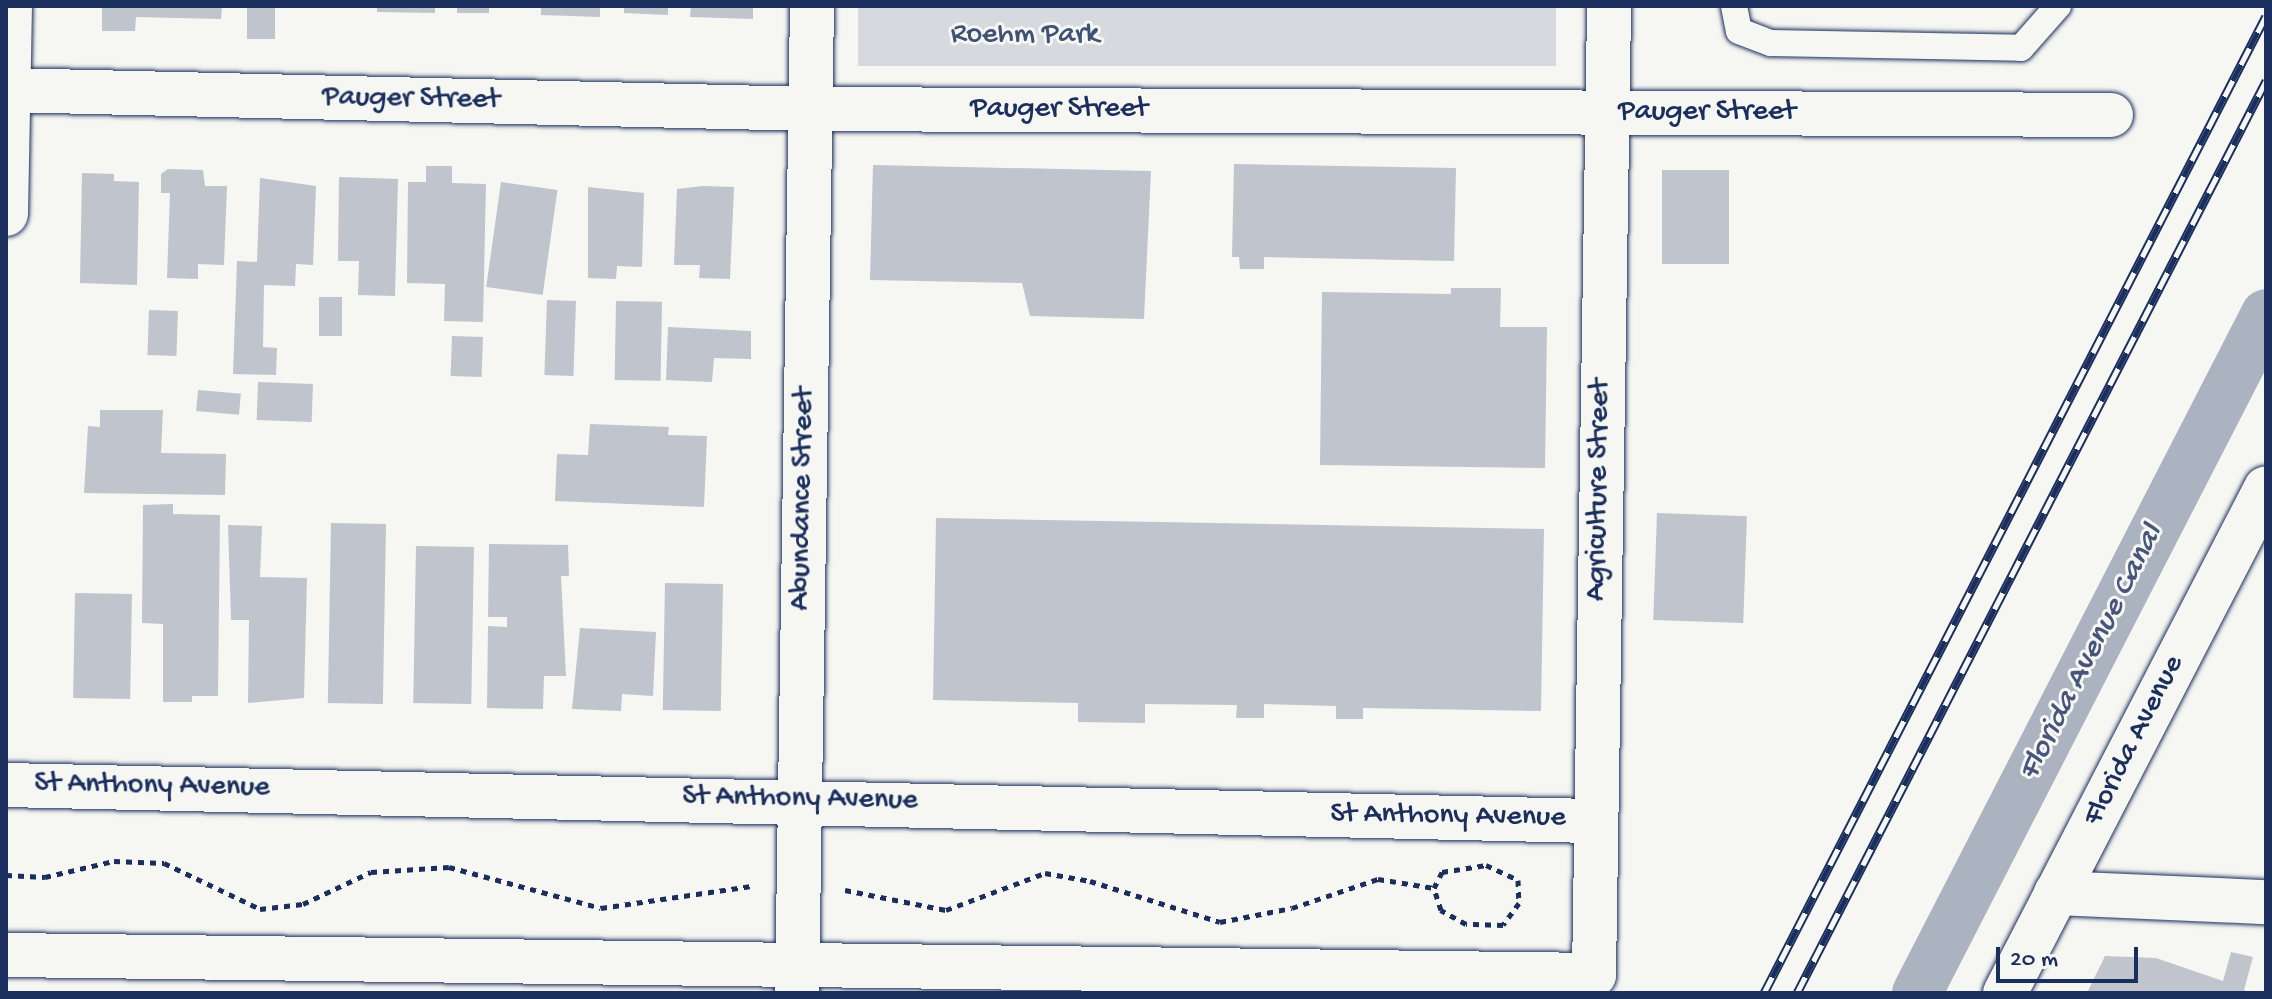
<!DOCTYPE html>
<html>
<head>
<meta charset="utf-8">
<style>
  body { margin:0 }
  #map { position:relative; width:2272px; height:999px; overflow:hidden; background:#f6f6f2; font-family:"Gochi Hand",sans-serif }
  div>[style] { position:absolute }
  .green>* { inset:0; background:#d6d9dd; transform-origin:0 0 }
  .canal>* { height:50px; margin:-25px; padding:0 25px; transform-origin:25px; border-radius:25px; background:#abb2c0 }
  .building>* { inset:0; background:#c0c4cd; transform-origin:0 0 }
  .path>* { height:5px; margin-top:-2.5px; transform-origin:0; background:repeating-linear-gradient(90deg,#1b2f5e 0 6px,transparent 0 12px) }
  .roads { filter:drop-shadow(0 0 2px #1b2f5e) drop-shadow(0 0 2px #1b2f5e) }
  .lane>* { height:26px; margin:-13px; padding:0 13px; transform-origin:13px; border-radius:13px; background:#f6f6f2 }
  .street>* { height:44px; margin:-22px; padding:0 22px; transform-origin:22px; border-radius:22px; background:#f6f6f2 }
  .secondary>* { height:44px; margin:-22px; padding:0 22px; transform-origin:22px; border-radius:22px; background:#f6f6f2 }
  .rail>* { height:9px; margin-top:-4.5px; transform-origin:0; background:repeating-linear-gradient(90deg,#f6f6f2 0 18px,#1b2f5e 0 36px); box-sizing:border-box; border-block:2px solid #1b2f5e }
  span { translate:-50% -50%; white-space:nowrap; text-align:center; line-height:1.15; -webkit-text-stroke:6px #f6f6f2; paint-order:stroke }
  .park-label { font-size:30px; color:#405177 }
  .street-label { font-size:30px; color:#1b2f5e }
  .water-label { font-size:32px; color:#46567b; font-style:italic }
  .frame { position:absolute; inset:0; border:8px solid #1b2f5e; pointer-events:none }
  .scale { position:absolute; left:1996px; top:947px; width:142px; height:36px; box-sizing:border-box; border:4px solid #1b2f5e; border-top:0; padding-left:10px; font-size:24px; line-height:28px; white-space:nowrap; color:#1b2f5e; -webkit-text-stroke:6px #f6f6f2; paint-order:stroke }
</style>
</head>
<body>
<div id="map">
  <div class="green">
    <div style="left:858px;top:6px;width:698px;height:60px"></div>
  </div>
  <div class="canal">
    <div style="left:1917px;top:993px;width:763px;rotate:-62.8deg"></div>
  </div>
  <div class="building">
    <div style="clip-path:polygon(102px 6px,222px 6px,221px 19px,136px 17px,135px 31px,102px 31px)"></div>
    <div style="left:247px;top:6px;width:28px;height:33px"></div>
    <div style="clip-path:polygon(377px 6px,435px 6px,435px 13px,377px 12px)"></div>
    <div style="left:457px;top:6px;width:32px;height:7px"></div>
    <div style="clip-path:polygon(541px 6px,600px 6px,600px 17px,541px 15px)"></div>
    <div style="clip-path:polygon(624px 6px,668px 6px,668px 15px,624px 13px)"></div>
    <div style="clip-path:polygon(691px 6px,753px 6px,753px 19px,690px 17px)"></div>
    <div style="clip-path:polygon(1234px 164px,1456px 168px,1454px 261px,1264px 257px,1264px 269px,1240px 269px,1239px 257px,1232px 257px)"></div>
    <div style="clip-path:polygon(873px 165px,1151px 171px,1144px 319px,1030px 316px,1022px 283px,870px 280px)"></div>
    <div style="clip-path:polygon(426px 166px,452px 166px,452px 183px,486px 184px,483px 322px,444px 321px,445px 284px,407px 283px,408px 182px,426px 182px)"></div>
    <div style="clip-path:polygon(168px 169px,203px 170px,205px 186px,227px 186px,224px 265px,198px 264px,198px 279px,167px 278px,170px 193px,161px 193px,161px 174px)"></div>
    <div style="left:1662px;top:170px;width:67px;height:94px"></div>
    <div style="clip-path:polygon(82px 173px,114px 174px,114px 181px,139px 182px,137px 285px,80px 283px)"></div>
    <div style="clip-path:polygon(339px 177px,398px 179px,395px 296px,358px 295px,359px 261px,338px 261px)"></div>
    <div style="clip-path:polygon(260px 178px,316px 186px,313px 265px,296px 264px,295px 286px,264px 285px,263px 347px,277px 348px,276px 375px,233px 374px,237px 261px,257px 262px)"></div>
    <div style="left:501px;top:182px;width:57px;height:106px;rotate:8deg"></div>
    <div style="clip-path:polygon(703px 186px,734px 187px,730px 279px,699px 278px,700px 265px,674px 265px,677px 189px)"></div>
    <div style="clip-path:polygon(588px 187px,644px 193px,642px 267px,617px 266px,616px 279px,588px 278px)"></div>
    <div style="clip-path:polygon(1451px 288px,1501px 288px,1500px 327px,1547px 327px,1545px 468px,1320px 465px,1322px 292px,1451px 294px)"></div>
    <div style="left:319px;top:297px;width:23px;height:39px"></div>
    <div style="left:547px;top:300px;width:29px;height:75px;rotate:2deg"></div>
    <div style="left:616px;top:301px;width:46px;height:79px;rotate:1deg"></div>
    <div style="left:149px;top:310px;width:29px;height:45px;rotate:2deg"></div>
    <div style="clip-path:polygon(668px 327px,751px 331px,751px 359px,714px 358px,712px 382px,666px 380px)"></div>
    <div style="left:452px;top:336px;width:31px;height:40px;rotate:2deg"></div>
    <div style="left:258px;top:382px;width:55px;height:38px;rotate:2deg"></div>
    <div style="left:198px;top:390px;width:43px;height:21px;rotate:5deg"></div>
    <div style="clip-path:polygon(100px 410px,163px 410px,161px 453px,226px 454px,225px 495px,84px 493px,88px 426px,100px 427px)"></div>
    <div style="clip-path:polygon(590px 424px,669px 427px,668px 435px,707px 436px,704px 507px,555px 501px,557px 454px,588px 455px)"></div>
    <div style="clip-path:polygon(173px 504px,173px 514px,220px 515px,218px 696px,192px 696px,192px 702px,163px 702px,163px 624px,142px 623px,143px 505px)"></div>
    <div style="left:1657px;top:513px;width:90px;height:107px;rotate:2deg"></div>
    <div style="clip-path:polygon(936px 518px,1544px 529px,1541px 711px,1363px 708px,1363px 719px,1336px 719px,1336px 706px,1264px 704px,1264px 718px,1236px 718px,1237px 705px,1145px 704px,1145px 723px,1078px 722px,1078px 703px,933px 700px)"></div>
    <div style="left:331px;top:523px;width:55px;height:180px;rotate:1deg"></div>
    <div style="clip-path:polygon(228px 525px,262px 526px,260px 577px,307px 578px,304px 698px,248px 703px,249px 620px,231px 620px)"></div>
    <div style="clip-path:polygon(489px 544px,568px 545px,569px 576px,561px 576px,566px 676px,544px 676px,543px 709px,487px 708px,488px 626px,507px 627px,507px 617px,488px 617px)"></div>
    <div style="left:416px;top:546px;width:58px;height:157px;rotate:1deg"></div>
    <div style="left:665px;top:583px;width:58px;height:127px;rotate:1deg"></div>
    <div style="left:75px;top:593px;width:57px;height:105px;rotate:1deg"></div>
    <div style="clip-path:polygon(580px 628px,656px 632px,653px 696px,622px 694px,621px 711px,572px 709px)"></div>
    <div style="clip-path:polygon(2231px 952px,2253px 957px,2244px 990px,2251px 993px,2087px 993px,2105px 956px,2156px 958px,2223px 981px)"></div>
  </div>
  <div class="path">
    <div style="left:1486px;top:865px;width:35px;rotate:25deg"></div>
    <div style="left:1518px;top:880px;width:23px;rotate:88deg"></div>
    <div style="left:1519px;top:903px;width:27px;rotate:126deg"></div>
    <div style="left:1503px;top:925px;width:37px;rotate:-178deg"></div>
    <div style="left:1466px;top:924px;width:29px;rotate:-151deg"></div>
    <div style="left:1441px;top:910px;width:23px;rotate:-108deg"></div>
    <div style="left:1434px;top:888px;width:18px;rotate:-63deg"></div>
    <div style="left:1442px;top:872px;width:45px;rotate:-9deg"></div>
    <div style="left:6px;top:875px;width:39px;rotate:3deg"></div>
    <div style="left:45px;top:877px;width:71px;rotate:-13.1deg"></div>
    <div style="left:114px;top:861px;width:50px;rotate:2.3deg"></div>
    <div style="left:164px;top:863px;width:106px;rotate:25.6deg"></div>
    <div style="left:260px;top:909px;width:43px;rotate:-6.6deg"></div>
    <div style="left:303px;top:904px;width:75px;rotate:-25.2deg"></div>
    <div style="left:371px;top:872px;width:78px;rotate:-3.7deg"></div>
    <div style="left:449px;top:867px;width:157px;rotate:15.1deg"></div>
    <div style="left:601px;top:908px;width:152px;rotate:-8.3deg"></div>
    <div style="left:845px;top:890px;width:103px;rotate:11.2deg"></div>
    <div style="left:946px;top:910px;width:106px;rotate:-20.5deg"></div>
    <div style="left:1045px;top:873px;width:46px;rotate:10.1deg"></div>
    <div style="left:1090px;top:881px;width:136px;rotate:17.5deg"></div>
    <div style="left:1220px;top:922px;width:73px;rotate:-11deg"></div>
    <div style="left:1292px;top:908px;width:91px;rotate:-18.6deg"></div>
    <div style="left:1378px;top:879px;width:57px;rotate:9.1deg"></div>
  </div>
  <div class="roads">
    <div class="lane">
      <div style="left:1734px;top:6px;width:25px;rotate:79deg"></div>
      <div style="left:1739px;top:31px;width:34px;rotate:21deg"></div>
      <div style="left:1771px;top:43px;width:250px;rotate:1.1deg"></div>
      <div style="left:2021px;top:48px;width:56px;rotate:-48.6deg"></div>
    </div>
    <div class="street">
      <div style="left:6px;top:90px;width:804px;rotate:1.35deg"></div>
      <div style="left:810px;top:109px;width:1301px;rotate:0.26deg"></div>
      <div style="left:6px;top:214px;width:208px;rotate:-88.9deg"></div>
      <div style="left:6px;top:785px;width:1588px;rotate:1.3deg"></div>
      <div style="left:2056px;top:893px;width:210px;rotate:2.5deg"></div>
      <div style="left:6px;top:955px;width:1588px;rotate:0.72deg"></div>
      <div style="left:1594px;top:975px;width:969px;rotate:-89.11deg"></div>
      <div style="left:797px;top:993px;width:987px;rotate:-89.13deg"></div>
    </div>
    <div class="secondary">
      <div style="left:2005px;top:993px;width:568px;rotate:-62.67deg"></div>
    </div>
  </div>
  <div class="rail">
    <div style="left:1764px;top:993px;width:1098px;rotate:-62.81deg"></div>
    <div style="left:1797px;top:993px;width:1026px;rotate:-62.79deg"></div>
  </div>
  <div class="park-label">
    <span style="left:1025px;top:36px">Roehm Park</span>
  </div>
  <div class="street-label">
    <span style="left:411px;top:100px;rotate:1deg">Pauger Street</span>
    <span style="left:1059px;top:110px">Pauger Street</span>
    <span style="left:1707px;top:113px">Pauger Street</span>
    <span style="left:1600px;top:490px;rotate:-89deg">Agriculture Street</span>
    <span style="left:804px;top:499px;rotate:-89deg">Abundance Street</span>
    <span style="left:2135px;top:741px;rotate:-63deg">Florida Avenue</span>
    <span style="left:152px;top:787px;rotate:1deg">St Anthony Avenue</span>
    <span style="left:800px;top:800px;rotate:1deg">St Anthony Avenue</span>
    <span style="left:1448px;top:817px;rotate:1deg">St Anthony Avenue</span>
  </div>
  <div class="water-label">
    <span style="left:2092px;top:653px;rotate:-63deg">Florida Avenue Canal</span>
  </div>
  <div class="frame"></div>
  <div class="scale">20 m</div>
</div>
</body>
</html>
